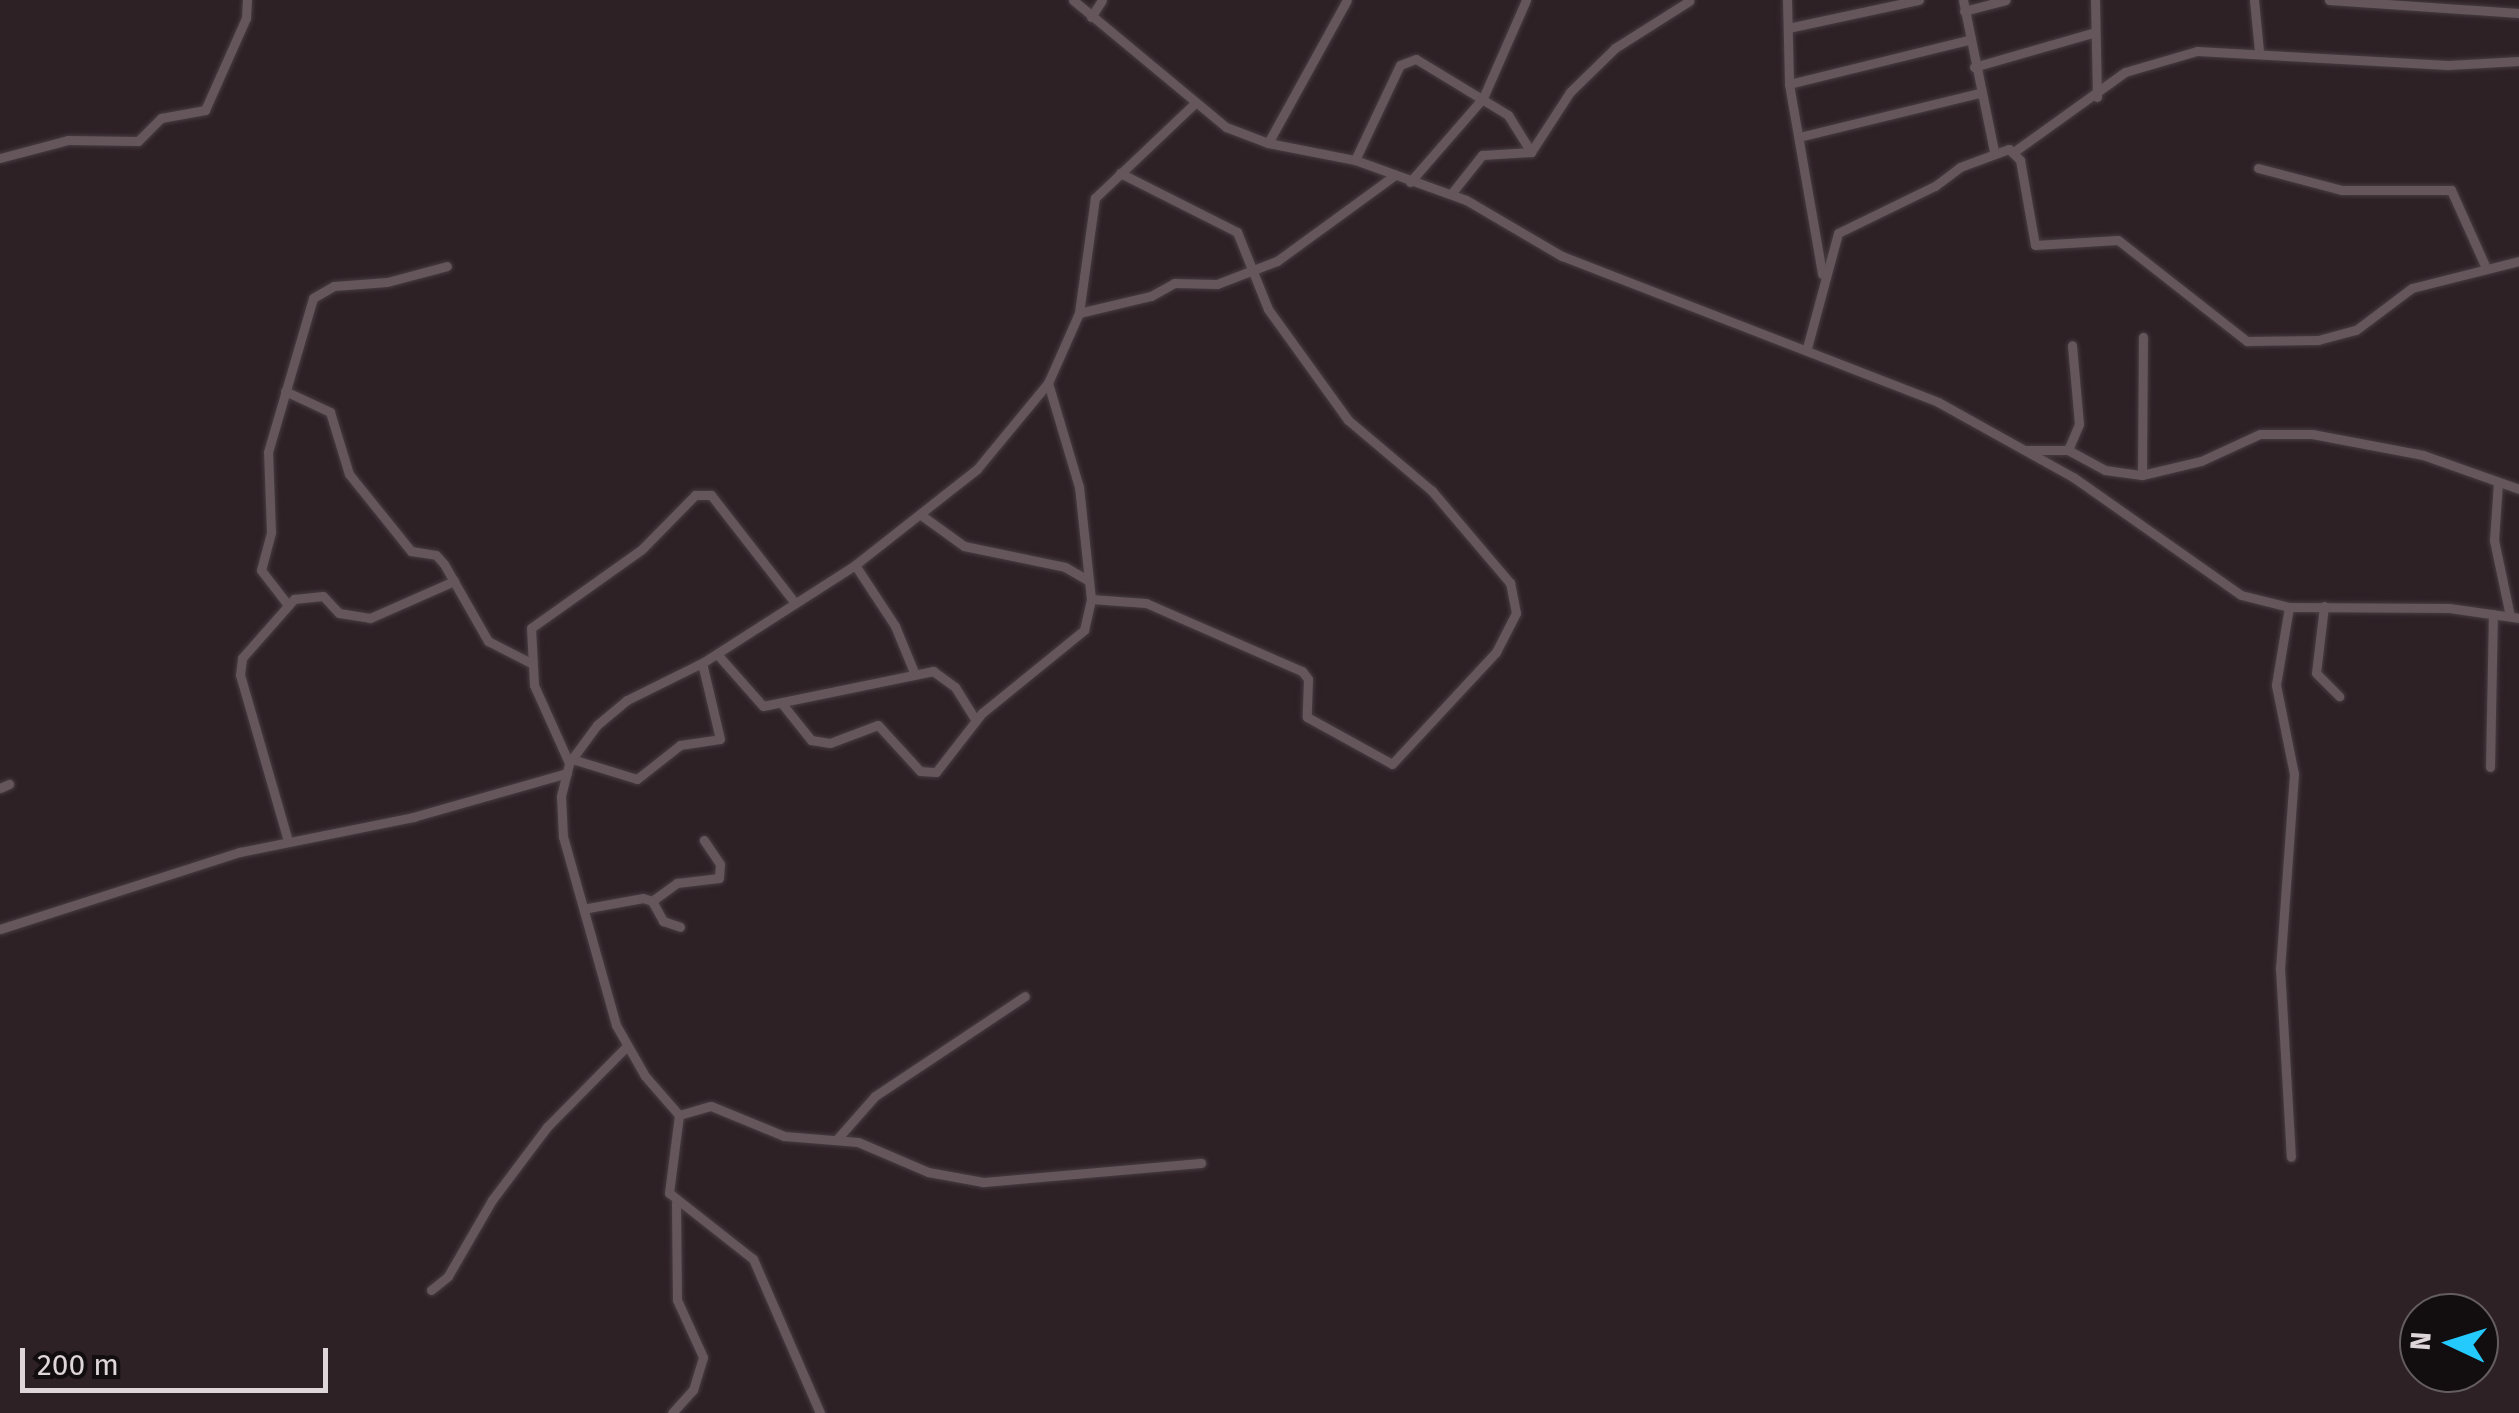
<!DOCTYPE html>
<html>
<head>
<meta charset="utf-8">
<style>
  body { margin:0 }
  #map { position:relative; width:2519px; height:1413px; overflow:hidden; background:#2e2126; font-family:"Fira Sans",sans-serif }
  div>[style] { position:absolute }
  .roads { filter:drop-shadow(0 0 2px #463c40) drop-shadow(0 0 2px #463c40) }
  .minor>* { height:9px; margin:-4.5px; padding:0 4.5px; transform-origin:4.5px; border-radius:4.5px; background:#65565c }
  span { translate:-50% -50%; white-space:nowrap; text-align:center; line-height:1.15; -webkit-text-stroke:10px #120d0f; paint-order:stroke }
  .north { position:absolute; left:2399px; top:1293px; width:100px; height:100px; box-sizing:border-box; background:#120d0f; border:2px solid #645d60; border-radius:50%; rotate:274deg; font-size:28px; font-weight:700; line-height:40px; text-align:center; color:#dfd6da }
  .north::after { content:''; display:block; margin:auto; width:35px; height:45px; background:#24c9fe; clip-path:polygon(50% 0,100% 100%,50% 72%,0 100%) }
  .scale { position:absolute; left:20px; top:1348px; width:308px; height:45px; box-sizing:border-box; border:5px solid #dfd6da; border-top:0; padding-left:12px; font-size:30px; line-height:35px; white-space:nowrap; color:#dfd6da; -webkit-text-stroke:8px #120d0f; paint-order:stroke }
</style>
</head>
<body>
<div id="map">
  <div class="roads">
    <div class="minor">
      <div style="left:1073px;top:0;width:199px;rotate:39.7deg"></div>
      <div style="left:1226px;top:127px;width:45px;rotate:20.9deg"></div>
      <div style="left:1268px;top:143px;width:89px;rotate:11.1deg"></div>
      <div style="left:1355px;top:160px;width:118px;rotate:19.8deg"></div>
      <div style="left:1466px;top:200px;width:111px;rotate:30.3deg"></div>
      <div style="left:1562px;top:256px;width:403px;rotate:21.2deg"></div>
      <div style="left:1938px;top:402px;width:154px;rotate:29.1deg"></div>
      <div style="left:2073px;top:477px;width:205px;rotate:35.1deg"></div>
      <div style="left:2241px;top:595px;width:49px;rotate:14deg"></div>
      <div style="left:2289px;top:607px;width:160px;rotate:0.4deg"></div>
      <div style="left:2449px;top:608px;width:71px;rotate:8.1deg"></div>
      <div style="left:1787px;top:0;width:84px;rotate:88.6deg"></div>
      <div style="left:1789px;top:84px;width:193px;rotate:80.1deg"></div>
      <div style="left:1963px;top:0;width:154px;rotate:78.4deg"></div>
      <div style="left:2095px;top:0;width:97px;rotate:88.8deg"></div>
      <div style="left:2254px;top:0;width:51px;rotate:84.4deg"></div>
      <div style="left:2329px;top:0;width:190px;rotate:3.9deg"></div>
      <div style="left:1964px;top:11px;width:43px;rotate:-14.7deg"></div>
      <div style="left:1091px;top:17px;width:20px;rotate:-57deg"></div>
      <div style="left:1788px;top:28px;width:134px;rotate:-12.1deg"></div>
      <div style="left:1974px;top:67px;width:126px;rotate:-16.1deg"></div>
      <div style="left:1789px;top:84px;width:184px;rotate:-13.8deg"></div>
      <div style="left:1799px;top:137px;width:186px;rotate:-13.7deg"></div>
      <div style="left:1268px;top:143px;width:163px;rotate:-61.1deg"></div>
      <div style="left:2015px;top:151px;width:135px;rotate:-35.7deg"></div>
      <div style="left:2125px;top:72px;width:75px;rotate:-16.3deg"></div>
      <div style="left:2197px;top:51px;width:251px;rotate:3.2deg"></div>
      <div style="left:2448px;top:65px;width:71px;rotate:-3.2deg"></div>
      <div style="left:0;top:158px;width:70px;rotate:-14.8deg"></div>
      <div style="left:68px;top:140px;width:70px;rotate:0.8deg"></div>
      <div style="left:138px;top:141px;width:33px;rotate:-45deg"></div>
      <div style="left:161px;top:118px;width:45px;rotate:-10.3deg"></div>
      <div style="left:205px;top:110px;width:101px;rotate:-66deg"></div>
      <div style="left:246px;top:18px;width:18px;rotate:-87deg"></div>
      <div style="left:1355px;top:160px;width:105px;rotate:-64.7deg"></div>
      <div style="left:1400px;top:65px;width:17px;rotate:-21deg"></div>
      <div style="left:1416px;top:59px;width:108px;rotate:31.3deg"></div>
      <div style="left:1508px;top:115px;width:44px;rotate:58.1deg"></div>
      <div style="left:2258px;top:168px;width:87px;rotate:14.7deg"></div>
      <div style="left:2342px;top:190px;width:109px"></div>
      <div style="left:2451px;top:190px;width:85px;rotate:65.8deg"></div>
      <div style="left:1410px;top:182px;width:111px;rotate:-49deg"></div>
      <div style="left:1483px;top:98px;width:107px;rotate:-66.3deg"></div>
      <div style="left:1451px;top:194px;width:50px;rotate:-51.5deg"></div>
      <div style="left:1482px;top:155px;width:49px;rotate:-3.5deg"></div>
      <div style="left:1531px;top:152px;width:72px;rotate:-57deg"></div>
      <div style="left:1570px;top:92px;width:63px;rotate:-44.4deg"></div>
      <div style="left:1615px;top:48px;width:88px;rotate:-32.4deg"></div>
      <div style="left:1079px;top:313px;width:74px;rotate:-13.3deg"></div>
      <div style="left:1151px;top:296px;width:26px;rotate:-29deg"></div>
      <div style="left:1174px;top:283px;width:43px;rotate:1.3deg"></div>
      <div style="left:1217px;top:284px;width:64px;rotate:-21deg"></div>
      <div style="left:1277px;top:261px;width:146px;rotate:-36.1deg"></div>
      <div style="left:1807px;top:348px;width:119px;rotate:-74.9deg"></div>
      <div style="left:1838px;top:233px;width:108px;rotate:-25.9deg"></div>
      <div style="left:1935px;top:186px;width:31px;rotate:-37deg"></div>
      <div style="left:1960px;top:167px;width:52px;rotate:-20.2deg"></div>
      <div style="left:2009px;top:149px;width:16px;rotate:45deg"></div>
      <div style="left:2020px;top:160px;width:86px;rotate:80deg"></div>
      <div style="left:2035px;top:245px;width:83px;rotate:-3.4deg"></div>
      <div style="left:2118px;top:240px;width:164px;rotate:38.1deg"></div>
      <div style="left:2247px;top:341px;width:71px;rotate:-0.8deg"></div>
      <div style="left:2318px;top:340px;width:39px;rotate:-15deg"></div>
      <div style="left:2356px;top:330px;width:70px;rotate:-36.9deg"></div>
      <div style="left:2412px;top:288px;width:110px;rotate:-14.2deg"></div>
      <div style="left:285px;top:391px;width:50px;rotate:25deg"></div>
      <div style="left:330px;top:412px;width:65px;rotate:73deg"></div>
      <div style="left:349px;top:474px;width:99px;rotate:51.2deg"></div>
      <div style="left:411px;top:551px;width:25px;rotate:9deg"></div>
      <div style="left:436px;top:555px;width:12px;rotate:48deg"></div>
      <div style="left:444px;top:564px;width:89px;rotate:60.3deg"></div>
      <div style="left:488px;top:641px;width:46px;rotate:27.1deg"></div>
      <div style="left:2027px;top:450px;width:41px"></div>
      <div style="left:2068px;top:450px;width:42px;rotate:28.4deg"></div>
      <div style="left:2105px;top:470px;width:37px;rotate:8deg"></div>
      <div style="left:2142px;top:475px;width:61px;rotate:-13.3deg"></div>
      <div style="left:2201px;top:461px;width:65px;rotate:-24.6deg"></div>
      <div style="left:2260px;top:434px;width:52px"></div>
      <div style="left:2312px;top:434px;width:113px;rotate:10.7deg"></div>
      <div style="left:2423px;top:455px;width:102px;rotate:19.5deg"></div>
      <div style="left:2068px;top:450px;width:28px;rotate:-67deg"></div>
      <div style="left:2079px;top:424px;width:79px;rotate:-95.1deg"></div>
      <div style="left:2142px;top:475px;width:138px;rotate:-89.6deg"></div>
      <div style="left:2498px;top:482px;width:58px;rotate:93.9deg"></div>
      <div style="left:2494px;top:540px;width:78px;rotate:78.1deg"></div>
      <div style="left:921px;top:515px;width:53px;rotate:35.8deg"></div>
      <div style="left:964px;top:546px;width:103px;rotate:11.7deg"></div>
      <div style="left:1065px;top:567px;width:28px;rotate:30deg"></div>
      <div style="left:855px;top:565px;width:73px;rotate:56.7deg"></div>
      <div style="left:895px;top:626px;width:50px;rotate:67.6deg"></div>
      <div style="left:1091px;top:599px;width:55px;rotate:4.2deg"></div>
      <div style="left:1146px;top:603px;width:170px;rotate:23.6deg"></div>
      <div style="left:1302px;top:671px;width:10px;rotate:53deg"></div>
      <div style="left:1308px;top:679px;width:38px;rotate:92deg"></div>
      <div style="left:1307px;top:717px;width:97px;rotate:28.9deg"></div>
      <div style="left:1392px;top:764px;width:153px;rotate:-47.1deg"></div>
      <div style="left:1496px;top:652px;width:44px;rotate:-62.9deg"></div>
      <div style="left:1516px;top:613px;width:31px;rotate:-101deg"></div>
      <div style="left:1510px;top:583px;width:121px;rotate:-130.3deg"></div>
      <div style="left:1432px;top:491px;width:110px;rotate:-139.8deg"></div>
      <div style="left:1348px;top:420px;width:137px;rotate:-125.8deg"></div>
      <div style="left:1268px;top:309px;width:83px;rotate:-111.9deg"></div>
      <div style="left:1237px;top:232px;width:131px;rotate:-153.2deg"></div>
      <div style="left:288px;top:605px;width:44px;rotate:-127.6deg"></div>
      <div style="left:261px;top:570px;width:39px;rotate:-75deg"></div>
      <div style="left:271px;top:532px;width:80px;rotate:-92.1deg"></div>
      <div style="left:268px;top:452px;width:160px;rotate:-73.7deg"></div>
      <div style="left:313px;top:298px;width:24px;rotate:-30deg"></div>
      <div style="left:334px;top:286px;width:53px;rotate:-4.3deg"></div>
      <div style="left:387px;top:282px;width:62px;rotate:-14.9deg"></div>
      <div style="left:2324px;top:606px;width:67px;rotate:96.8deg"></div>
      <div style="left:2316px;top:673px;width:33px;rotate:45deg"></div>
      <div style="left:2289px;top:607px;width:79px;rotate:99.5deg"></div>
      <div style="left:2276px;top:685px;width:91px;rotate:78.6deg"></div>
      <div style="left:2294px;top:774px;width:195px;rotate:94.1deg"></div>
      <div style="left:2280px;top:968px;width:189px;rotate:86.7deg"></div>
      <div style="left:717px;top:654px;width:69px;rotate:48.5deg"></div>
      <div style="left:763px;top:706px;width:174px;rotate:-11.6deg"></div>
      <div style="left:933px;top:671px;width:27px;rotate:36deg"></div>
      <div style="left:955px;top:687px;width:39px;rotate:58deg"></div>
      <div style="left:783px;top:705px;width:45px;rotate:51.3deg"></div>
      <div style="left:811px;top:740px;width:19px;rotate:9deg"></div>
      <div style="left:830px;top:743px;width:51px;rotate:-20.6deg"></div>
      <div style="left:878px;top:725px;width:62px;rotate:47.6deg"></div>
      <div style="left:920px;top:771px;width:16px;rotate:4deg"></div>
      <div style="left:936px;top:772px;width:75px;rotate:-52.1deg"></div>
      <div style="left:982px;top:713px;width:132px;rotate:-39.1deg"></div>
      <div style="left:1084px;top:630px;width:32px;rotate:-77deg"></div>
      <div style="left:1091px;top:599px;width:113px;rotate:-96.1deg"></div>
      <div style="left:1079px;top:487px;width:109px;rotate:-106.6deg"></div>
      <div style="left:572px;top:759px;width:68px;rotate:17.1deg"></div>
      <div style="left:637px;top:779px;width:55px;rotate:-38.3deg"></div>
      <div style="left:680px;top:745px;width:40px;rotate:-8.5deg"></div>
      <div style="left:720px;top:739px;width:78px;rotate:-103.3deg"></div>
      <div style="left:569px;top:763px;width:85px;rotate:-114.2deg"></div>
      <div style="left:534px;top:685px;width:57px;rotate:-93deg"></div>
      <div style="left:531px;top:628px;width:136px;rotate:-35.4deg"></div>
      <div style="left:642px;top:549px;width:76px;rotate:-45.5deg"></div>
      <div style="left:695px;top:495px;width:16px"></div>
      <div style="left:711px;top:495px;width:132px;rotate:52.1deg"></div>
      <div style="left:2490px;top:767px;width:153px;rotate:-88.9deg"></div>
      <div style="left:0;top:788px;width:10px;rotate:-24deg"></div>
      <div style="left:288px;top:841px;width:173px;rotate:-106.1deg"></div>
      <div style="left:240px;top:675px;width:17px;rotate:-83deg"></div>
      <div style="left:242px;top:658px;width:79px;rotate:-48.6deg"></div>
      <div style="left:294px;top:599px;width:29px;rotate:-6deg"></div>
      <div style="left:323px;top:596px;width:23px;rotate:47deg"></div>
      <div style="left:339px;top:613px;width:31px;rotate:9deg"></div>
      <div style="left:370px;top:618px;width:92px;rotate:-23.8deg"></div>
      <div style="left:652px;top:901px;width:31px;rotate:-36deg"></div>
      <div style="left:677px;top:883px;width:42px;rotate:-6.8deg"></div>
      <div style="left:719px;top:878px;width:14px;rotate:-86deg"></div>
      <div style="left:720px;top:864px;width:29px;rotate:-124deg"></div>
      <div style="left:588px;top:908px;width:56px;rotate:-10.3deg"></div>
      <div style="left:643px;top:898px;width:9px;rotate:18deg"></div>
      <div style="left:652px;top:901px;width:23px;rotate:61deg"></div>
      <div style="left:663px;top:921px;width:18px;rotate:19deg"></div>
      <div style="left:0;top:929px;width:252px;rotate:-17.8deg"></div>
      <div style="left:240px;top:852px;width:177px;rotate:-11.4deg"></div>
      <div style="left:413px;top:817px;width:160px;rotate:-15.9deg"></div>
      <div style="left:679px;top:1115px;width:33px;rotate:-16deg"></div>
      <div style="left:711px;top:1106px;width:79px;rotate:22.3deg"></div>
      <div style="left:784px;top:1136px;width:74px;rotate:4.6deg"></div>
      <div style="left:858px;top:1142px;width:76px;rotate:23.2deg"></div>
      <div style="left:928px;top:1172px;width:56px;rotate:10.3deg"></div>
      <div style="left:983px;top:1182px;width:219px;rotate:-5deg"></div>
      <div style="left:837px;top:1139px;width:57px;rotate:-48.5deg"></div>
      <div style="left:875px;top:1096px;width:180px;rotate:-33.7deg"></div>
      <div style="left:431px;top:1290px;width:22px;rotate:-39deg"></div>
      <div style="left:448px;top:1276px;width:88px;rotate:-59.9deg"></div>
      <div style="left:492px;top:1200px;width:91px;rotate:-53deg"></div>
      <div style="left:547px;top:1127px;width:112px;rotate:-45.4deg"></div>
      <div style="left:672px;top:1413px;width:31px;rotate:-48deg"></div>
      <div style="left:693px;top:1390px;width:34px;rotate:-73deg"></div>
      <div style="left:703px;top:1357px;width:63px;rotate:-114.5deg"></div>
      <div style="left:677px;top:1300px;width:97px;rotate:-90.6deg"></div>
      <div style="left:820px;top:1413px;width:168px;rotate:-113.5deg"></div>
      <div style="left:753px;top:1259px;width:107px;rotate:-141.8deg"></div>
      <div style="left:669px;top:1193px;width:79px;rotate:-82.7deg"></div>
      <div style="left:679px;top:1115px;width:52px;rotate:-131.1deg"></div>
      <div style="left:645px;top:1076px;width:59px;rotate:-119.6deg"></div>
      <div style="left:616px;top:1025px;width:195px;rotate:-105.7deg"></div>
      <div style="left:563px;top:837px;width:41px;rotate:-92.8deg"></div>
      <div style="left:561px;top:796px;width:34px;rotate:-76deg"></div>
      <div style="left:569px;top:763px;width:47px;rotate:-53.6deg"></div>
      <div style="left:597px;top:725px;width:39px;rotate:-40deg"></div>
      <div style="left:627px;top:700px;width:84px;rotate:-26.3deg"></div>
      <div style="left:702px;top:663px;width:182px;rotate:-32.6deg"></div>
      <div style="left:855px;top:565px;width:155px;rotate:-38.2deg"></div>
      <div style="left:977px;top:469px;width:112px;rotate:-50.5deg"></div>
      <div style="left:1048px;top:383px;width:77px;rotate:-66.1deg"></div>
      <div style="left:1079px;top:313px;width:116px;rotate:-82.1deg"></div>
      <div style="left:1095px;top:198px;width:137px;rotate:-43.5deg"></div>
    </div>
  </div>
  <div class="north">N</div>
  <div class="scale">200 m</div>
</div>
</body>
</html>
